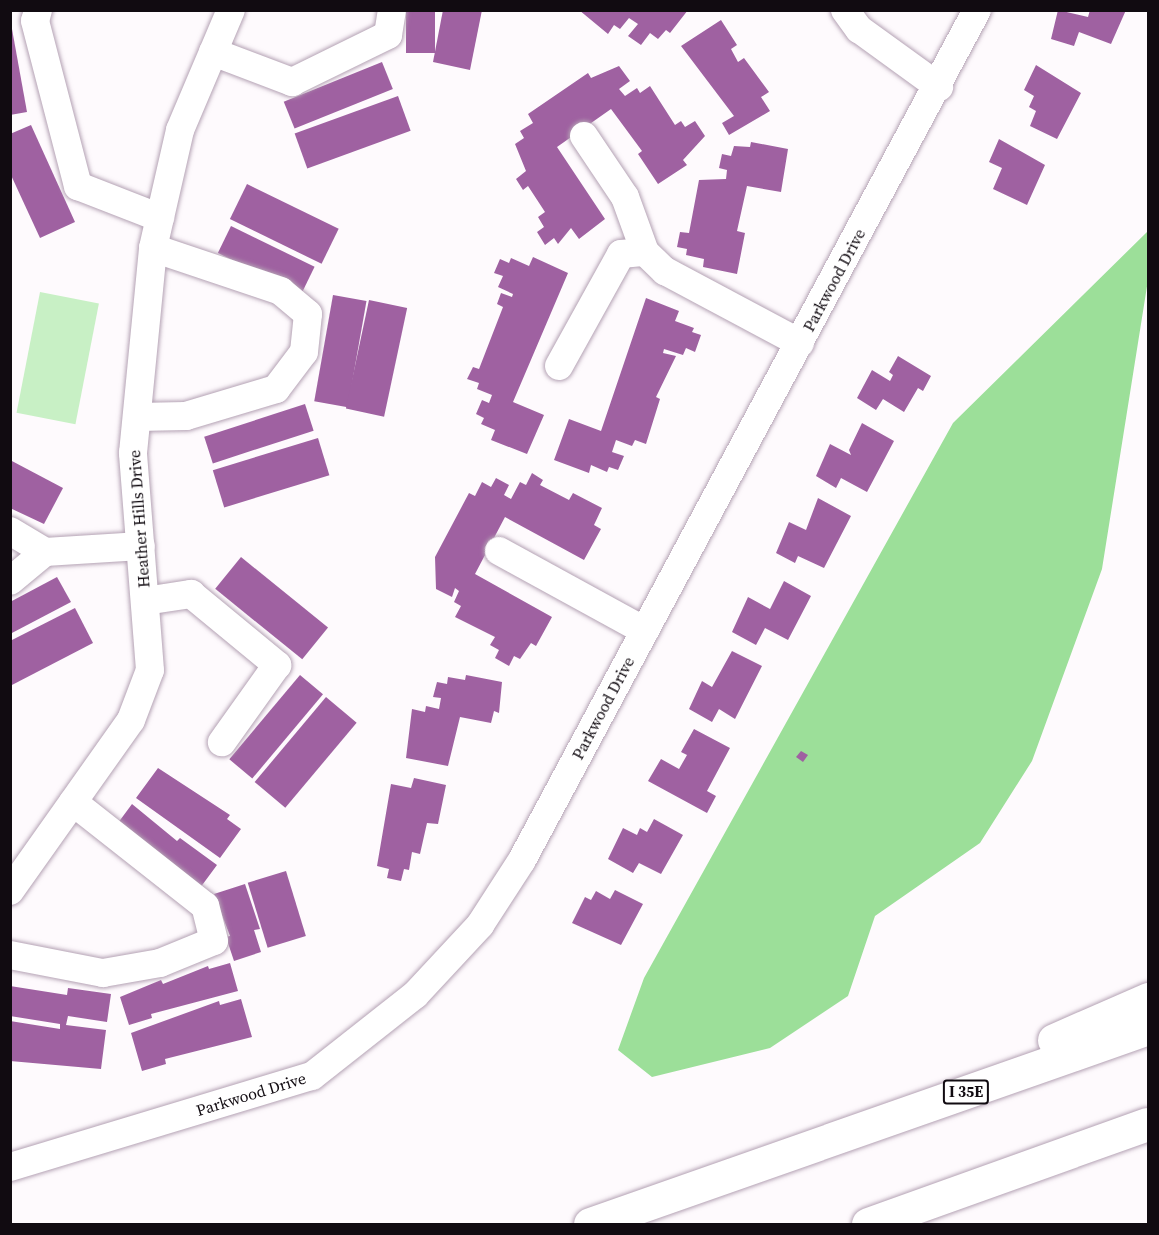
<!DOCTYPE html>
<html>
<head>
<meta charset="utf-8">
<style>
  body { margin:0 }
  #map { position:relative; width:1159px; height:1235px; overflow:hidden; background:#fefafd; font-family:"Source Serif 4",serif }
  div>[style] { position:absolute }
  .green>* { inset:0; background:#c8f0c5; transform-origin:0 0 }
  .forest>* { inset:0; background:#9cdf99 }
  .building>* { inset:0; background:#9f61a1; transform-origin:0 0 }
  .roads { filter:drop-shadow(0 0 2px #b4a2b4) drop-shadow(0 0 2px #b4a2b4) }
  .minor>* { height:28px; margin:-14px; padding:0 14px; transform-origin:14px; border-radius:14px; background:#fff }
  .highway>* { height:33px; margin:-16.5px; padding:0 16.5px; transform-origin:16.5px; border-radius:16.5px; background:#fff }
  span { translate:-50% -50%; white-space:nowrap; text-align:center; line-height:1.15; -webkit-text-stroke:4.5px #fff; paint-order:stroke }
  .shield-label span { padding:2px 4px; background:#fff; border:2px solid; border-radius:4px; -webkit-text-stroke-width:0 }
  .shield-label { font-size:15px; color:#110b11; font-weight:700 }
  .street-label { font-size:16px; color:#110b11 }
  .frame { position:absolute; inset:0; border:12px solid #110b11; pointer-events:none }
</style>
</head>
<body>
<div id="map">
  <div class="green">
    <div style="left:40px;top:292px;width:60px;height:123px;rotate:11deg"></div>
  </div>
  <div class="forest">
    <div style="clip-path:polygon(1148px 231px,1148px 280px,1102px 569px,1032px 761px,980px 843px,875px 916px,848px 996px,770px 1048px,652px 1077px,618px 1050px,644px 978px,953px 423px)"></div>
  </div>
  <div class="building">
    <div style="left:406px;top:10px;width:29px;height:43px"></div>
    <div style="clip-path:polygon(443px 10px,482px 10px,470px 70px,433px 62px)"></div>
    <div style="clip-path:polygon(579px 10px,688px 10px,670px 33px,666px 30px,658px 39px,650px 33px,641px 45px,628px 36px,638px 24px,629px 18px,620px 29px,614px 25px,608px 34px)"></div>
    <div style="clip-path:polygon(1058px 10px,1088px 17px,1090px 10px,1126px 10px,1111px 44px,1079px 32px,1074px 46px,1051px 39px)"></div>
    <div style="clip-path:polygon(721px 20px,737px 45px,731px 49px,738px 62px,744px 58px,769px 92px,761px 97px,770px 111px,729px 135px,722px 123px,734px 116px,681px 46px)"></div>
    <div style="clip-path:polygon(12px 29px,27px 112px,10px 115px,10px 30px)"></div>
    <div style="left:382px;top:62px;width:29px;height:106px;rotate:68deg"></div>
    <div style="clip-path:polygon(1036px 65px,1081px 93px,1057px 139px,1030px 126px,1036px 111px,1029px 107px,1034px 96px,1024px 90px)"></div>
    <div style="clip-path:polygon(619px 66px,630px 81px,619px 89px,625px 96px,637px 88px,640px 93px,650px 86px,675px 125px,681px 121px,685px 127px,695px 121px,705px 136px,683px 160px,687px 165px,658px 184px,638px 154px,642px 151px,611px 109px,557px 147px,605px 219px,579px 239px,571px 228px,558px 244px,554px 238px,545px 245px,537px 232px,544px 227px,538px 217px,545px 212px,528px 186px,523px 190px,516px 179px,526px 171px,515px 144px,524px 138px,520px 131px,533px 123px,528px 114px,588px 73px,591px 78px)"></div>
    <div style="left:398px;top:96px;width:37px;height:110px;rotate:70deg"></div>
    <div style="clip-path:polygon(31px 125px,75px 222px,40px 238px,10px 173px,10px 134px)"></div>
    <div style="clip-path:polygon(999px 139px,1045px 165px,1027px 205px,993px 189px,1002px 168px,989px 162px)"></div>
    <div style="clip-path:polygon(751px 142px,788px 149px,781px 192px,747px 186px,737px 231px,745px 233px,737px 274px,703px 267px,704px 259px,686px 255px,687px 249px,677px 247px,680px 232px,689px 233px,699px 180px,726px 179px,727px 170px,719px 168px,722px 154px,731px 156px,734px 146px,750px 147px)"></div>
    <div style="left:247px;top:184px;width:102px;height:39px;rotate:26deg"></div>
    <div style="left:231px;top:226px;width:93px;height:30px;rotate:26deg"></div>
    <div style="clip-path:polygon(533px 257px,568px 273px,513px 402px,544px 415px,527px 454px,491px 440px,495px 430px,481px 424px,484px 418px,476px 414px,482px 400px,489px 403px,492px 395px,477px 389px,479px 383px,467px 379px,473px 367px,479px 369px,503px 307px,497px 304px,501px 293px,512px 297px,513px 294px,498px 287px,503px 276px,494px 273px,500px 259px,509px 263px,511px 258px,529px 266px)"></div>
    <div style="left:333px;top:295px;width:34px;height:108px;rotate:10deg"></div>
    <div style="clip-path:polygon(646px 298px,679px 311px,675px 321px,694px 328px,692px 332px,701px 335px,695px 352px,686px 348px,683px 355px,664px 349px,663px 353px,676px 356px,656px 397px,660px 399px,646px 444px,635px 440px,632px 446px,616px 440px,612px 452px,624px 456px,618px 470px,609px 467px,607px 472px,591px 465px,589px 473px,554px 460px,569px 419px,601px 431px)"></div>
    <div style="left:369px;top:300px;width:39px;height:111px;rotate:12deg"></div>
    <div style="clip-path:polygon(898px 356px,931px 376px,923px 391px,918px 388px,904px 412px,883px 399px,876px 410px,857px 398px,872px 370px,890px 381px,893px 375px,889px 372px)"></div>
    <div style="left:305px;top:404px;width:28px;height:106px;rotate:72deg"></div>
    <div style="clip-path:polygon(862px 423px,894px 441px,867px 492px,841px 478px,836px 488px,816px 476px,830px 444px,851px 455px,849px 450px)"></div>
    <div style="left:318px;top:438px;width:39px;height:110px;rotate:73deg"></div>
    <div style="clip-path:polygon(10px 460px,63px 488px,44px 524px,10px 508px)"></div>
    <div style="clip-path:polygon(532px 473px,543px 480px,540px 485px,569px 500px,573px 493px,602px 508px,594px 525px,601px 529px,584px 560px,505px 517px,475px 574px,552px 617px,536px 646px,531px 643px,520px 659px,514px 656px,509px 666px,495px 658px,499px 650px,490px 645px,495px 637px,455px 617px,461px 606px,454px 602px,459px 591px,455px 588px,452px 597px,436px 589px,435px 557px,469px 493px,475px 496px,482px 482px,491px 487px,496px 478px,509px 485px,504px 495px,511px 499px,520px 482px,526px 485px)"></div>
    <div style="clip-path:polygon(818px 498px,851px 516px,824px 568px,798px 556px,795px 563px,776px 553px,789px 522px,806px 530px)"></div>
    <div style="left:241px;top:557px;width:112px;height:41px;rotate:39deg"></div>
    <div style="clip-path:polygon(57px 577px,71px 602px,10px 634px,10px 602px)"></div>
    <div style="clip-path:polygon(784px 581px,811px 596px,788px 640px,765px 628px,756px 645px,732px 632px,748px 597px,770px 609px)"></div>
    <div style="clip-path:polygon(75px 608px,93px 643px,10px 686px,10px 641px)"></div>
    <div style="clip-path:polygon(732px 651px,762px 666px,735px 719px,719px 709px,712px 722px,689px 709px,702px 681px,712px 687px)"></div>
    <div style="left:300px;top:675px;width:30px;height:110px;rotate:40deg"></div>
    <div style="clip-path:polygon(466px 675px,502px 682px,499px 713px,494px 711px,491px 723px,460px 717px,448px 766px,406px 758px,412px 709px,425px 712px,426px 706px,439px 709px,441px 698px,433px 697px,437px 682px,447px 684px,448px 677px,465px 680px)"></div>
    <div style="left:326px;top:697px;width:40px;height:111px;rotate:40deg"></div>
    <div style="clip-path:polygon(694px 729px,730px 748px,707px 791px,716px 796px,707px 813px,648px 781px,661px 759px,679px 769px,687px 755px,681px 752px)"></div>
    <div style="clip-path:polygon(801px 751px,808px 755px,803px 762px,796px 757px)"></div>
    <div style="clip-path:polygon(158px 768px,230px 815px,227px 819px,241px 829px,220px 858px,136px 798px)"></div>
    <div style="clip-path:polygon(414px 778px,446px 785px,438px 824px,427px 823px,420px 854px,412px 852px,409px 870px,404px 869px,401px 881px,387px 878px,389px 869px,377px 866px,391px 784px,411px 788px)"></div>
    <div style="clip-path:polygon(132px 804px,177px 841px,180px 838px,217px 865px,200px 888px,115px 827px)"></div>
    <div style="clip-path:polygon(654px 819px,683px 835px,661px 874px,639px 863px,633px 873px,608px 859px,623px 828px,637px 835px,640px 828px,647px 832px)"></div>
    <div style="left:286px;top:871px;width:68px;height:40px;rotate:73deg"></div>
    <div style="clip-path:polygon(245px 884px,260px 929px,254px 930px,261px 952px,234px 961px,226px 937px,230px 936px,214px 894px)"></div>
    <div style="clip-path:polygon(615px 890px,643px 904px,621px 945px,572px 923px,585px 897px,591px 900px,596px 891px,610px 899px)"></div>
    <div style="clip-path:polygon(230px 963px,238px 991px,151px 1014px,152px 1018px,129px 1025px,120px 997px,161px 980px,163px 984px,208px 966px,209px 969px)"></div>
    <div style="clip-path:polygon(10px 986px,67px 995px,68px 988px,111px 994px,107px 1022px,68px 1016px,66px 1025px,106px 1030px,101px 1069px,10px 1061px,10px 1021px,60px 1029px,60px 1024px,10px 1016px)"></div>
    <div style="clip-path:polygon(241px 999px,252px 1037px,165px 1059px,166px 1064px,142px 1071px,131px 1033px,219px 1001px,220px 1005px)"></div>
  </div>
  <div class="roads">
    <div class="minor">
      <div style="left:38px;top:10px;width:11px;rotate:105deg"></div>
      <div style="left:35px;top:21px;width:171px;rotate:75.4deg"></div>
      <div style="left:78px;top:186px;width:88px;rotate:21.3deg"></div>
      <div style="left:845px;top:10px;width:24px;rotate:54deg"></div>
      <div style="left:859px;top:29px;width:99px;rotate:35.9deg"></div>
      <div style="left:213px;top:52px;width:85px;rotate:20.8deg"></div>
      <div style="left:292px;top:82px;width:107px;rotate:-26.1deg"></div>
      <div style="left:388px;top:35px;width:25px;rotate:-81deg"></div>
      <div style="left:584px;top:136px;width:73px;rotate:56.1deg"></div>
      <div style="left:625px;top:197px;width:59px;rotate:70deg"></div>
      <div style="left:559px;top:366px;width:128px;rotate:-61deg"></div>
      <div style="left:621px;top:254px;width:24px;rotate:-5deg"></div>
      <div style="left:645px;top:252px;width:28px;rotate:44deg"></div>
      <div style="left:665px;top:271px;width:153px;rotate:28.1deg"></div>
      <div style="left:137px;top:417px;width:49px;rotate:-1.2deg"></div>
      <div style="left:186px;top:416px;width:94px;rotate:-16.7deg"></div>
      <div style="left:276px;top:389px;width:46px;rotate:-52.9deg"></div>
      <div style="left:304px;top:352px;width:38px;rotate:-84deg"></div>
      <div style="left:308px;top:314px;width:35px;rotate:-140deg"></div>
      <div style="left:281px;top:291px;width:135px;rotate:-161.4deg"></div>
      <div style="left:10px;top:531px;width:41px;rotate:31deg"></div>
      <div style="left:499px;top:551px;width:166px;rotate:28.7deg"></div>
      <div style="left:10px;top:581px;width:45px;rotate:-39.6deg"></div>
      <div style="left:45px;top:552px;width:96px;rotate:-3.6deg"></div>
      <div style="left:145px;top:601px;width:47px;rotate:-8.7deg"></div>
      <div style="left:191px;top:594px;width:112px;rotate:39.5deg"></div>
      <div style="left:277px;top:665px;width:95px;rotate:125.5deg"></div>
      <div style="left:10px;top:891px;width:209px;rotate:-54.7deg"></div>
      <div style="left:131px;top:720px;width:53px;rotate:-69.2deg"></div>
      <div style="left:150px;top:670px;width:218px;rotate:-94.5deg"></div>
      <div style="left:133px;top:453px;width:206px;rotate:-84.4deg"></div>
      <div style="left:153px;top:248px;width:121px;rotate:-77.1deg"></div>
      <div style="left:180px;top:130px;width:130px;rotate:-67deg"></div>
      <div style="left:10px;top:955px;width:95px;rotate:11deg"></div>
      <div style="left:103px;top:973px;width:58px;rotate:-10deg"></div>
      <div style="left:160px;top:963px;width:58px;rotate:-22.2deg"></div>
      <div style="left:214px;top:941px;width:36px;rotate:-104deg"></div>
      <div style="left:205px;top:906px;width:168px;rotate:-141.8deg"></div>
      <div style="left:10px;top:1167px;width:315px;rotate:-16.8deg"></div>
      <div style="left:312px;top:1076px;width:131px;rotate:-38.2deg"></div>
      <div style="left:415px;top:995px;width:96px;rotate:-47.1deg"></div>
      <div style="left:480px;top:925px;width:77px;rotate:-57.1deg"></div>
      <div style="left:522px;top:860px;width:964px;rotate:-61.84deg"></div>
    </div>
    <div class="highway">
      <div style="left:1054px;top:1040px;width:103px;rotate:-23.6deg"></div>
      <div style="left:590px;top:1224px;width:591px;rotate:-19.35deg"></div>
      <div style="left:868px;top:1224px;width:297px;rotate:-19.7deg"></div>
    </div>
  </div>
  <div class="shield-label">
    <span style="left:966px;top:1092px">I 35E</span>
  </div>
  <div class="street-label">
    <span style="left:834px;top:280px;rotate:-62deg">Parkwood Drive</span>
    <span style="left:139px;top:519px;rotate:-94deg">Heather Hills Drive</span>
    <span style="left:603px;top:708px;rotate:-62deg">Parkwood Drive</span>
    <span style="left:251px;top:1094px;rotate:-17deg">Parkwood Drive</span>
  </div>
  <div class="frame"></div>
</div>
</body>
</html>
